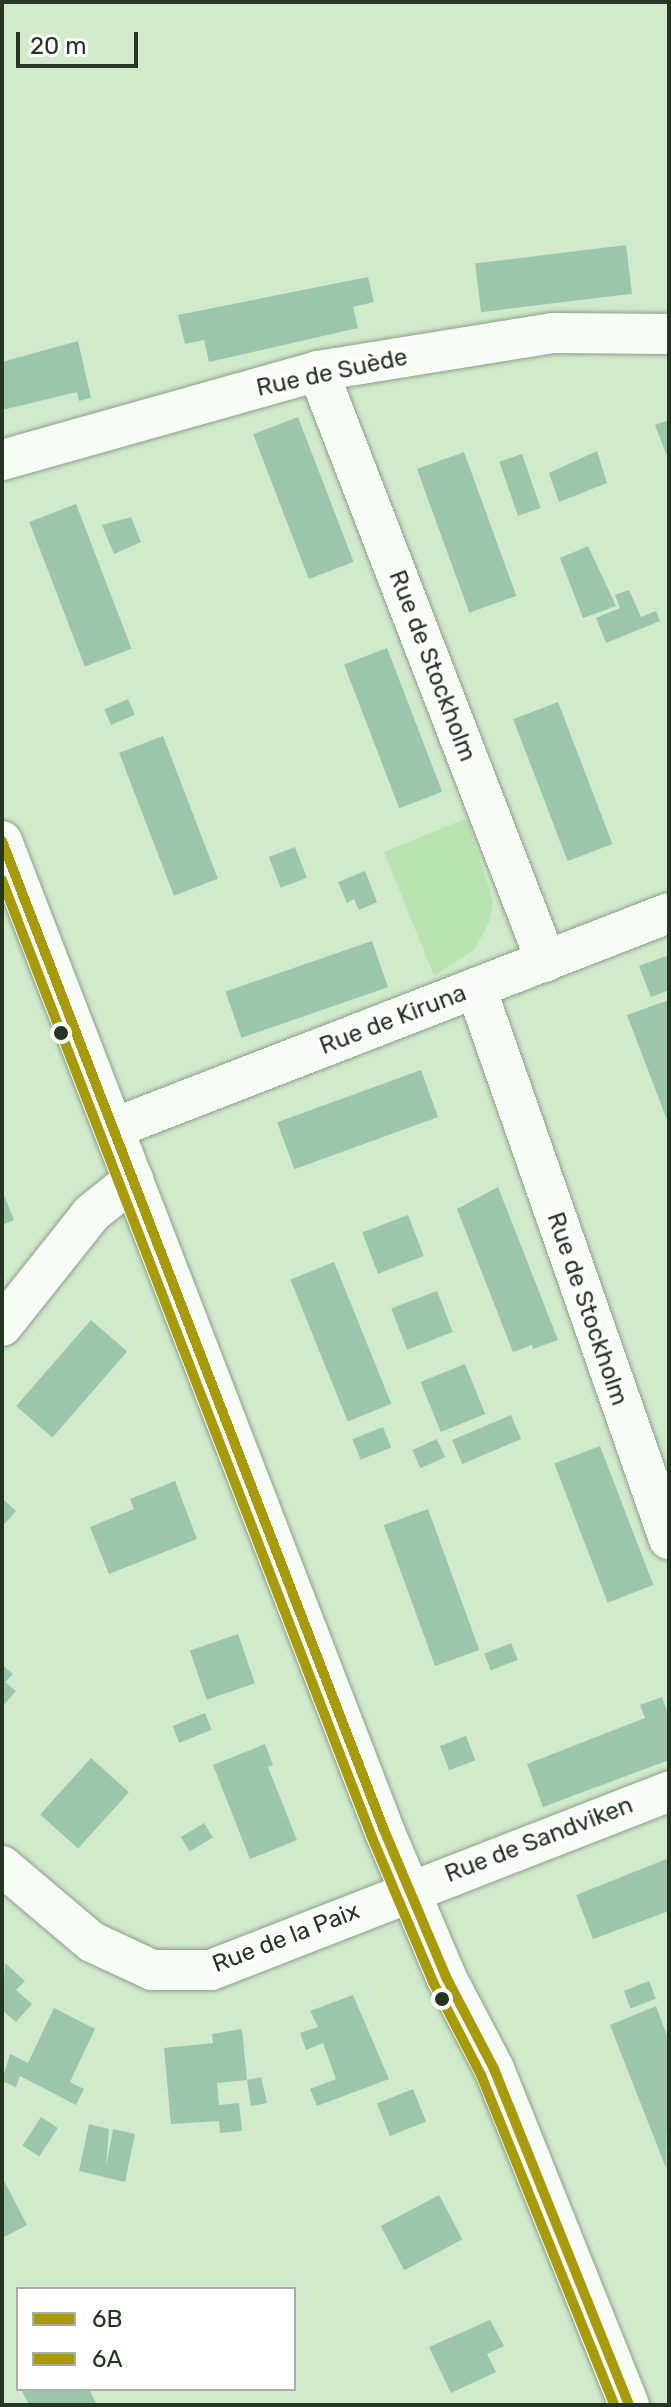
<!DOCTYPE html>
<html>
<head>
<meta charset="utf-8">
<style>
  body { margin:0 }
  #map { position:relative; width:671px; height:2407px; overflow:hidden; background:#d0eacb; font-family:Rubik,sans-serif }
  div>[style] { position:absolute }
  .green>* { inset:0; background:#b9e4b2 }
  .building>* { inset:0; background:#9cc6ac; transform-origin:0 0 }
  .roads { filter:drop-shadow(0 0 2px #8ca089) drop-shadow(0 0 2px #8ca089) }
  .minor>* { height:40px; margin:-20px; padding:0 20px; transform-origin:20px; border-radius:20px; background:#f8fcf7 }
  .bus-1>* { height:10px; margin:-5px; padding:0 5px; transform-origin:5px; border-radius:5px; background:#a79a0d }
  .bus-2>* { height:10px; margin:-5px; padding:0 5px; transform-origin:5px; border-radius:5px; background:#a79a0d }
  .dots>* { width:22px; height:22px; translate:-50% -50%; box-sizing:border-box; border:4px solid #fff; border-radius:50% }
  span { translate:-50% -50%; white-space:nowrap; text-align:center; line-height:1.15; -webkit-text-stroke:6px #fff; paint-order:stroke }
  .street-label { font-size:24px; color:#243621 }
  .frame { position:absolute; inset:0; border:4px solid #243621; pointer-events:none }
  .legend { position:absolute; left:16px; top:2287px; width:280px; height:104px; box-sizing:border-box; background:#fff; border:2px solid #a7afa6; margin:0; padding:10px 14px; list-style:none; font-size:24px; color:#243621 }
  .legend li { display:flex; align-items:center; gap:16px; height:40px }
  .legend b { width:40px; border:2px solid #a7afa6 }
  .scale { position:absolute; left:16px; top:32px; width:122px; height:36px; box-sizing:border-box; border:4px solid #243621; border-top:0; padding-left:10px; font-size:24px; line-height:28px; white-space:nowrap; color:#243621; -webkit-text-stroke:6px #fff; paint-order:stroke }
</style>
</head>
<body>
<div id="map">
  <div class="green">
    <div style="clip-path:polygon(467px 818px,493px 901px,490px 921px,474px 950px,434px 976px,384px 852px)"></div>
  </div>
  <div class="building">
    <div style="left:626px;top:245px;width:49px;height:152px;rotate:83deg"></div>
    <div style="clip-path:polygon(368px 277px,374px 302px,353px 307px,358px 328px,209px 362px,204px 340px,185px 344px,178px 315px)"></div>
    <div style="clip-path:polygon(78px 341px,91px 398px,79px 401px,77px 392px,2px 410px,2px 362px)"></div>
    <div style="left:298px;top:417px;width:155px;height:48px;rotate:69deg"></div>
    <div style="clip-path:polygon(669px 420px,669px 461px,655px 425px)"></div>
    <div style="clip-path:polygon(597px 451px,607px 483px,559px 502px,549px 473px)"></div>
    <div style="left:464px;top:452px;width:153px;height:50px;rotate:70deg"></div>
    <div style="left:522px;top:454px;width:57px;height:24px;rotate:71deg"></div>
    <div style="left:76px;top:504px;width:155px;height:50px;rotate:69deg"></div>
    <div style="clip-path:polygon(131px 517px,141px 542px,114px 554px,102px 525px)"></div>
    <div style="clip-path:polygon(588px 546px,616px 606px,583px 618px,560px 558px)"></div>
    <div style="clip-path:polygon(629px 590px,641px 617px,656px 611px,660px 621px,606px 643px,596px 618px,620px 608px,615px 595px)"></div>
    <div style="left:387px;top:648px;width:154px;height:46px;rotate:69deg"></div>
    <div style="left:128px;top:699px;width:17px;height:26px;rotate:66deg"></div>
    <div style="left:558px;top:702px;width:152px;height:48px;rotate:69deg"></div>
    <div style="left:163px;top:736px;width:153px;height:47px;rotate:69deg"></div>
    <div style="left:295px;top:847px;width:33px;height:28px;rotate:69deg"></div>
    <div style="clip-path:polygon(365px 871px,377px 902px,359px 910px,354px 899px,347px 903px,338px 882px)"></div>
    <div style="left:372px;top:941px;width:49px;height:155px;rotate:71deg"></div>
    <div style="clip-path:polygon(669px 955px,669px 990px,651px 997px,639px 966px)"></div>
    <div style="clip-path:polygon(669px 1000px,669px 1125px,627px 1015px)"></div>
    <div style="left:421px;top:1070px;width:50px;height:153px;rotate:70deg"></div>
    <div style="clip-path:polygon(498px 1187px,558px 1340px,533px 1349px,532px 1345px,513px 1352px,457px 1209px)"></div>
    <div style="clip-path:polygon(2px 1190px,14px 1220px,2px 1225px)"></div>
    <div style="left:408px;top:1215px;width:44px;height:49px;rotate:69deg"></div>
    <div style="left:334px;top:1262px;width:153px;height:47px;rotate:68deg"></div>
    <div style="left:437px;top:1291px;width:44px;height:49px;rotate:69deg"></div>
    <div style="left:91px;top:1320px;width:48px;height:114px;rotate:41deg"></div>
    <div style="left:465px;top:1364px;width:54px;height:48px;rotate:68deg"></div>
    <div style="left:511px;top:1415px;width:26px;height:64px;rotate:67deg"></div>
    <div style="left:383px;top:1427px;width:22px;height:33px;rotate:68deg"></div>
    <div style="left:437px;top:1439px;width:20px;height:27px;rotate:66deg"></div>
    <div style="left:600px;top:1446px;width:149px;height:49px;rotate:69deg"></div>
    <div style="clip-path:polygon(175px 1481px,197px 1539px,109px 1574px,90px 1527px,134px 1509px,130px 1499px)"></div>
    <div style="clip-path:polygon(2px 1498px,16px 1511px,2px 1527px)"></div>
    <div style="left:428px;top:1509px;width:150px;height:47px;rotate:70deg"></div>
    <div style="left:238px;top:1634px;width:52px;height:51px;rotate:71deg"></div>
    <div style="left:511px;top:1643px;width:18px;height:29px;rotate:68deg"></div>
    <div style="clip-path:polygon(2px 1665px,13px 1674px,5px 1682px,16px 1691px,2px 1707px)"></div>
    <div style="clip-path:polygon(662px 1697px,669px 1716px,669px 1760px,543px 1807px,527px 1764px,645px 1718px,640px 1705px)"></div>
    <div style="left:205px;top:1713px;width:18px;height:35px;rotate:68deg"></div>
    <div style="left:466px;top:1736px;width:26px;height:28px;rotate:69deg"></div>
    <div style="clip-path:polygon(265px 1744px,273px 1765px,268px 1767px,297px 1840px,250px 1859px,213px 1765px)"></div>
    <div style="left:91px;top:1758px;width:51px;height:76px;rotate:42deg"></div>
    <div style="left:204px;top:1823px;width:17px;height:27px;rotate:59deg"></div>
    <div style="clip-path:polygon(669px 1858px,669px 1911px,593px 1939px,576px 1895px)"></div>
    <div style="clip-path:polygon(5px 1963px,25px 1981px,16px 1990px,32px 2004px,16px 2022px,2px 2010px)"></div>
    <div style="left:649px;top:1981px;width:19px;height:27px;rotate:69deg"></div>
    <div style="clip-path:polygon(353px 1995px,389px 2079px,317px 2106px,310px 2089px,336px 2079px,323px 2043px,306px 2050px,300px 2033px,318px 2027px,310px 2011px)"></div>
    <div style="clip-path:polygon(656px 2006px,669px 2041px,666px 2168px,610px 2025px)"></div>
    <div style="clip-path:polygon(54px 2008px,95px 2029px,70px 2082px,84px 2089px,76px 2105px,20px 2076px,16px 2087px,2px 2081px,10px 2054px,28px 2063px)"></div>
    <div style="clip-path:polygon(242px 2029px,247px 2080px,261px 2077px,267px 2103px,251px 2106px,247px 2080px,217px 2083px,219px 2105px,239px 2103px,242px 2131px,220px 2133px,219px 2121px,171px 2124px,164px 2048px,213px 2043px,212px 2034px)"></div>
    <div style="left:413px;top:2089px;width:35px;height:39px;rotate:68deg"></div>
    <div style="left:41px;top:2117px;width:20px;height:34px;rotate:33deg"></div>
    <div style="clip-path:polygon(89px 2124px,109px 2129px,106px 2167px,113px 2129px,135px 2134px,125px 2182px,79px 2171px)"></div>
    <div style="clip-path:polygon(2px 2177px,27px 2225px,2px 2238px)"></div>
    <div style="left:439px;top:2195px;width:50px;height:66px;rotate:62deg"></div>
    <div style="clip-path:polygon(490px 2320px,504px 2346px,487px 2354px,496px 2372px,451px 2393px,429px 2347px)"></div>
    <div style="clip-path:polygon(21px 2389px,89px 2389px,97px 2405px,29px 2405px)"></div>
  </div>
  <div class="roads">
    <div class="minor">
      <div style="left:318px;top:371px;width:633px;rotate:68.87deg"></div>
      <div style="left:2px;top:460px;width:328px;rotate:-15.7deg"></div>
      <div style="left:318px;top:371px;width:238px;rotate:-9.2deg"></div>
      <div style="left:553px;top:333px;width:116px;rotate:0.5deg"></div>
      <div style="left:2px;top:841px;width:1060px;rotate:68.88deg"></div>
      <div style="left:384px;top:1830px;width:160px;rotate:67.1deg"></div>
      <div style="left:446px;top:1977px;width:104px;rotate:62.4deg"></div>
      <div style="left:494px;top:2069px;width:362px;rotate:68.1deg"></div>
      <div style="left:476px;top:988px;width:584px;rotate:70.7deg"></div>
      <div style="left:117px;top:1127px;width:592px;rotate:-21.19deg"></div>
      <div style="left:2px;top:1326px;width:144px;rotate:-51.5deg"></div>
      <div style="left:92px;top:1213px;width:53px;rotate:-38.8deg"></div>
      <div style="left:2px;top:1866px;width:118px;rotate:40.2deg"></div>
      <div style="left:92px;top:1942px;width:66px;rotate:25deg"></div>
      <div style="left:152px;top:1970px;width:59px"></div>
      <div style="left:211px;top:1970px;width:492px;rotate:-21.3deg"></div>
    </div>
  </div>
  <div class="bus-1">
    <div style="left:2px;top:841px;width:1060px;rotate:68.88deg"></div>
    <div style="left:384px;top:1830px;width:160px;rotate:67.1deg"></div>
    <div style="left:446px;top:1977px;width:104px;rotate:62.4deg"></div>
    <div style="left:494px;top:2069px;width:362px;rotate:68.1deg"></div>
  </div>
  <div class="bus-2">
    <div style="left:2px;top:880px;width:1024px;rotate:68.87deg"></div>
    <div style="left:371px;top:1835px;width:160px;rotate:67.1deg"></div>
    <div style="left:433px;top:1982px;width:105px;rotate:62.7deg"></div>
    <div style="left:481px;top:2075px;width:356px;rotate:68deg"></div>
  </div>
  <div class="dots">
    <div style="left:61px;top:1033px;background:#243621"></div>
    <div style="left:442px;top:1999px;background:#243621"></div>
  </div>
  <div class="street-label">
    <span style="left:332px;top:373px;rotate:-12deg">Rue de Suède</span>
    <span style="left:432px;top:666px;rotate:69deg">Rue de Stockholm</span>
    <span style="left:393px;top:1020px;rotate:-21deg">Rue de Kiruna</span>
    <span style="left:587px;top:1309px;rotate:71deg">Rue de Stockholm</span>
    <span style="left:539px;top:1840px;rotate:-21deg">Rue de Sandviken</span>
    <span style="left:286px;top:1938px;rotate:-21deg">Rue de la Paix</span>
  </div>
  <div class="frame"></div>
  <ul class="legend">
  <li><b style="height:10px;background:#a79a0d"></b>6B</li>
  <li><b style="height:10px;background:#a79a0d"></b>6A</li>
  </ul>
  <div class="scale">20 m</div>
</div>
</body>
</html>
